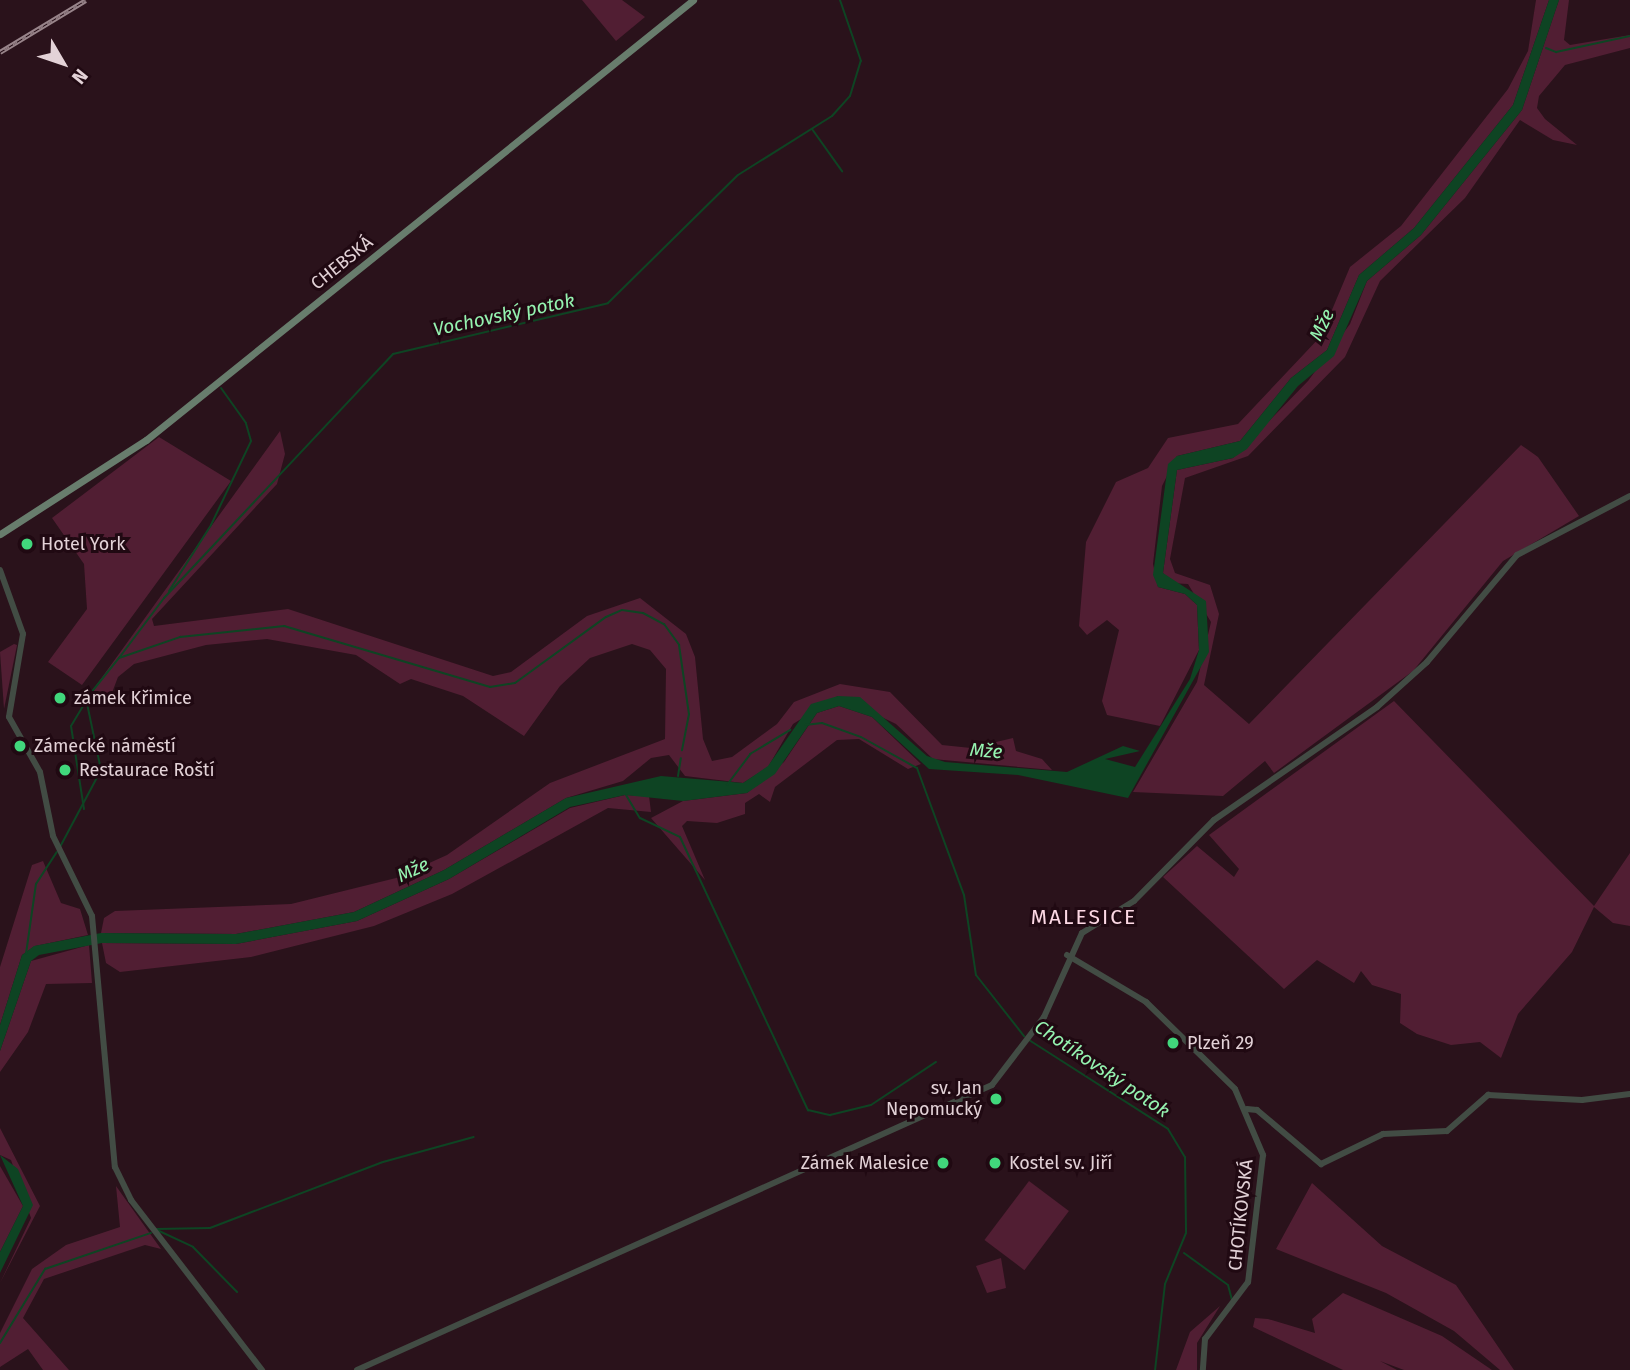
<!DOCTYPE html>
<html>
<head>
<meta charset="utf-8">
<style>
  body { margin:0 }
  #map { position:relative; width:1630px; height:1370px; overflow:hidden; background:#2a121b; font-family:"Fira Sans",sans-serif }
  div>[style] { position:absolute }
  .green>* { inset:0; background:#511e33; transform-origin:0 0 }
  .water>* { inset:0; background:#0e4423 }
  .stream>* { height:2px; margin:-1px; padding:0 1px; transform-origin:1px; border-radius:1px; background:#0e4423 }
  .minor>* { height:6px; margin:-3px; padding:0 3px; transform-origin:3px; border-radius:3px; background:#424c44 }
  .major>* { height:7px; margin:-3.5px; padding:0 3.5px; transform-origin:3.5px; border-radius:3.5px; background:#687d6d }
  .rail>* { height:4.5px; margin-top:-2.25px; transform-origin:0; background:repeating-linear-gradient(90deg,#200912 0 5px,#98848a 0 10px); box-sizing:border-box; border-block:2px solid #98848a }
  .dots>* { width:19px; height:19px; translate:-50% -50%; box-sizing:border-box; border:4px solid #200912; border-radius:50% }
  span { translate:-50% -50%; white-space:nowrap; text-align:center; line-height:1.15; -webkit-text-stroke:6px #200912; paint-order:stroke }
  .street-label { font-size:18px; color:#e3d2d7 }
  .poi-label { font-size:18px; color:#e3d2d7 }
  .left { translate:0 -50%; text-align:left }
  .right { translate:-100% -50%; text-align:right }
  .water-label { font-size:19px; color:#95f3b0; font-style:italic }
  .quarter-label { font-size:21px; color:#fcd8e4; letter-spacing:2px }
  .north { position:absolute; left:28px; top:28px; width:70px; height:70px; -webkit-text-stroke:5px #200912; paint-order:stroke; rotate:129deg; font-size:19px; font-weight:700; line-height:28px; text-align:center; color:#e3d2d7 }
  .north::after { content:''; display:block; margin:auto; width:24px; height:32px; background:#e3d2d7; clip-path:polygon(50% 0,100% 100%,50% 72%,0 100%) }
</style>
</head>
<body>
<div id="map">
  <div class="green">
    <div style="clip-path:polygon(582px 0,622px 0,645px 17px,616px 41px)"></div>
    <div style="clip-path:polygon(1536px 0,1549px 0,1513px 105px,1414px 228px,1359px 275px,1327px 350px,1291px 378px,1240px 441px,1177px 456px,1162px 486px,1153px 564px,1158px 587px,1185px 594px,1197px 605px,1199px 650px,1160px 726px,1107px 715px,1102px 701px,1119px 630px,1107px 620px,1087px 635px,1079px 626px,1086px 542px,1116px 482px,1148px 468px,1168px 438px,1238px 424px,1321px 336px,1350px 267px,1401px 226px,1508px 89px,1528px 51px)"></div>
    <div style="clip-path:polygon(1559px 0,1569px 0,1564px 40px,1570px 45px,1630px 35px,1630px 48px,1565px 65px,1539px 96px,1537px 108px,1545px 119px,1577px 145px,1553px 140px,1520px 120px,1465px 198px,1380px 281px,1345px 357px,1248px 456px,1185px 478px,1170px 559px,1175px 573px,1210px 585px,1219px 614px,1204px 685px,1249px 724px,1521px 445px,1538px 457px,1579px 516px,1503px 561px,1413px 671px,1274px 773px,1265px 761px,1223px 796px,1133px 792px,1197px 682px,1211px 622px,1188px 584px,1170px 583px,1163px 573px,1177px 470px,1233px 458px,1308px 381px,1350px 324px,1367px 281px,1421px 235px,1522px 110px)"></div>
    <div style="clip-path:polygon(280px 431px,285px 454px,277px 484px,152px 619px,154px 626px,288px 609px,493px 676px,511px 672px,587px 616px,640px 598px,686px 634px,695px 657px,703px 739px,712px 761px,732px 757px,777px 724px,794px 702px,840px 684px,890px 692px,942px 745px,971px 748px,1013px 738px,1016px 751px,1042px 759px,1052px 770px,933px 759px,896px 724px,838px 696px,793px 724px,768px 767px,743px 783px,685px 776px,669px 755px,651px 758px,623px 781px,566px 798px,444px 870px,354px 912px,236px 934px,101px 933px,104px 918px,115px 911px,291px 904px,396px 878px,447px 855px,550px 783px,665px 739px,666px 669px,650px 650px,632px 644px,590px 658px,560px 686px,524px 736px,463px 696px,411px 679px,400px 684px,356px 655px,267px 639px,206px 645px,134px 664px,118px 677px,107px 706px,89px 707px,95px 687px)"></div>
    <div style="clip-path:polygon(159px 437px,231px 481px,82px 685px,48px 662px,87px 609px,84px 564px,52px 518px)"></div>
    <div style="clip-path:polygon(14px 644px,17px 645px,4px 709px,0 652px)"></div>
    <div style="clip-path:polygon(1394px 701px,1594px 906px,1630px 853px,1630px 926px,1613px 923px,1594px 907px,1572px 952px,1518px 1014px,1501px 1058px,1480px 1042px,1451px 1045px,1417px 1034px,1400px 1023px,1401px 994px,1372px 985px,1361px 971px,1354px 983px,1317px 960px,1284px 989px,1163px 877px,1197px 846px,1234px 877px,1239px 869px,1209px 835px)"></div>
    <div style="clip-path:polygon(839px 706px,872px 717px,921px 764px,908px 769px,859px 739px,837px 740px,775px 787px,770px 802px,759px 794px,745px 803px,745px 814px,717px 823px,687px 821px,682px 826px,705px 880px,651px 818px,683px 801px,747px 793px,784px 762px,817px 713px)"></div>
    <div style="clip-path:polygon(625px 795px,649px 796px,651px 812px,608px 808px,452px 894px,374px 926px,251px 957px,120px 972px,106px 963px,102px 943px,236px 944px,357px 921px,449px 879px,570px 808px)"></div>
    <div style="clip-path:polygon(43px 861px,61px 903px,80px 909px,88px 935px,35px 946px,22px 955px,0 1025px,0 967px,32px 865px)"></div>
    <div style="clip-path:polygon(89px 945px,92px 983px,46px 984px,28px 1032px,0 1072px,0 1051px,31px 961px)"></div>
    <div style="clip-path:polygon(0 1128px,40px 1206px,0 1283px,31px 1218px,11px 1160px,0 1155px)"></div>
    <div style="clip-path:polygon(0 1166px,23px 1206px,0 1252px)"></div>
    <div style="left:1029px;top:1181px;width:50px;height:74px;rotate:37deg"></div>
    <div style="clip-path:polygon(1312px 1183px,1382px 1246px,1456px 1285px,1514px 1370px,1500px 1370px,1454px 1331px,1386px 1293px,1276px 1249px)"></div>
    <div style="clip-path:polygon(116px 1186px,161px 1249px,145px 1245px,44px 1279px,23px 1318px,69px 1370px,43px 1370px,28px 1349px,0 1367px,0 1333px,32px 1269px,66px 1245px,120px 1227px)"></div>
    <div style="clip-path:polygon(1001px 1258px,1006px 1288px,987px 1293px,976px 1266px)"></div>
    <div style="clip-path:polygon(1343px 1293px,1442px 1336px,1492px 1370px,1404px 1370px,1380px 1361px,1397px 1370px,1343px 1370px,1253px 1327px,1255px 1318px,1268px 1319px,1315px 1333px,1312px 1319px)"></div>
    <div style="clip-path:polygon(1220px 1306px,1197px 1343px,1197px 1370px,1176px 1370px,1190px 1332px)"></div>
  </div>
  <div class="water">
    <div style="clip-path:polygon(1549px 0,1559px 0,1522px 110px,1421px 235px,1367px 281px,1334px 356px,1298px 386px,1247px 449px,1233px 458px,1177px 470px,1163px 573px,1206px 601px,1209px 652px,1128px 798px,1018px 775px,929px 769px,872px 717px,839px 706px,817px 713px,775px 774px,747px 793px,683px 801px,625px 795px,570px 807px,449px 879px,357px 921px,236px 944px,102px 943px,39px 955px,31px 961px,0 1051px,0 1025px,22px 955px,34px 946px,101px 933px,236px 934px,354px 912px,444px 870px,566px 798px,661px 776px,743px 783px,768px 766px,811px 704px,838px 696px,860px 697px,927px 756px,945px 762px,1067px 772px,1123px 746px,1140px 751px,1105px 759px,1135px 767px,1190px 679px,1199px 650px,1197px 605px,1185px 594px,1158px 587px,1153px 575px,1168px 464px,1177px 456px,1240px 441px,1291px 378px,1327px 350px,1359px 275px,1414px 228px,1513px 105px)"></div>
    <div style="clip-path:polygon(0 1155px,18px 1169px,33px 1205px,0 1273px,0 1252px,23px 1206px)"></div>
  </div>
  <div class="stream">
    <div style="left:1546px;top:48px;width:11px;rotate:22deg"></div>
    <div style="left:1556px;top:52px;width:76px;rotate:-12.2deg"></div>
    <div style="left:812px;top:129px;width:52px;rotate:54.5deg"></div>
    <div style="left:169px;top:591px;width:78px;rotate:-57.5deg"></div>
    <div style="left:211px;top:525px;width:93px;rotate:-64.5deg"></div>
    <div style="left:251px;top:441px;width:19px;rotate:-106deg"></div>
    <div style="left:246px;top:423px;width:43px;rotate:-125.5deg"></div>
    <div style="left:119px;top:658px;width:75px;rotate:-53.1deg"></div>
    <div style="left:164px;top:598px;width:335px;rotate:-46.8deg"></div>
    <div style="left:393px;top:354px;width:221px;rotate:-13.3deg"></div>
    <div style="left:608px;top:303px;width:182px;rotate:-44.6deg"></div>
    <div style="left:738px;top:175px;width:111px;rotate:-32.1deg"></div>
    <div style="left:832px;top:116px;width:27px;rotate:-48deg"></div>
    <div style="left:850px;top:96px;width:37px;rotate:-73deg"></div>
    <div style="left:861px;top:61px;width:65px;rotate:-109deg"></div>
    <div style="left:805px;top:725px;width:17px;rotate:-7deg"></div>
    <div style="left:822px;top:723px;width:41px;rotate:19.7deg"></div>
    <div style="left:861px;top:737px;width:64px;rotate:29deg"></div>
    <div style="left:917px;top:768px;width:135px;rotate:69.7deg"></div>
    <div style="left:964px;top:895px;width:81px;rotate:81.5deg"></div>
    <div style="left:976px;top:975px;width:78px;rotate:51.8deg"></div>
    <div style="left:678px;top:776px;width:18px;rotate:-81deg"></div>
    <div style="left:727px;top:785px;width:39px;rotate:-53deg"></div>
    <div style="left:750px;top:754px;width:47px;rotate:-31deg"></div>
    <div style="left:626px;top:795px;width:27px;rotate:59deg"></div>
    <div style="left:640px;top:818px;width:44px;rotate:25.4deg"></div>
    <div style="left:680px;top:837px;width:302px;rotate:64.9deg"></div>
    <div style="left:808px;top:1110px;width:23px;rotate:13deg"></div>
    <div style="left:830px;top:1115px;width:42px;rotate:-13.7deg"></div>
    <div style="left:871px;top:1105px;width:78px;rotate:-33.5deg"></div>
    <div style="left:84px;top:809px;width:84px;rotate:-98.9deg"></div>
    <div style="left:71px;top:726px;width:26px;rotate:-59deg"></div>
    <div style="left:60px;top:847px;width:87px;rotate:-62deg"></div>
    <div style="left:101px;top:770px;width:73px;rotate:-101.9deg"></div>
    <div style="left:86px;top:699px;width:53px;rotate:-51.2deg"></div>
    <div style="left:119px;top:658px;width:65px;rotate:-19deg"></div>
    <div style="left:180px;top:637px;width:105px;rotate:-6deg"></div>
    <div style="left:284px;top:626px;width:215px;rotate:16.5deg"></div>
    <div style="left:490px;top:687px;width:25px;rotate:-9deg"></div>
    <div style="left:515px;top:683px;width:112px;rotate:-36deg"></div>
    <div style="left:606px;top:617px;width:17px;rotate:-24deg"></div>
    <div style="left:622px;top:610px;width:21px;rotate:8deg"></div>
    <div style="left:643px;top:613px;width:24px;rotate:28deg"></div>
    <div style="left:664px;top:624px;width:26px;rotate:54deg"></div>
    <div style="left:679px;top:645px;width:70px;rotate:81.8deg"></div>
    <div style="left:689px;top:714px;width:37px;rotate:101deg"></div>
    <div style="left:26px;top:954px;width:71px;rotate:-81.9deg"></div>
    <div style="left:36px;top:884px;width:38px;rotate:-57deg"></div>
    <div style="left:1029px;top:1040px;width:165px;rotate:32.6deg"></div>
    <div style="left:1168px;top:1129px;width:33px;rotate:59deg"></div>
    <div style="left:1185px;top:1157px;width:76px;rotate:89.2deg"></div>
    <div style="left:1186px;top:1233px;width:55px;rotate:112.4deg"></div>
    <div style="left:1165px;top:1284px;width:87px;rotate:96.6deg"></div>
    <div style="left:156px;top:1229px;width:54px;rotate:-1.1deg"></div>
    <div style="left:210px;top:1228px;width:185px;rotate:-20.9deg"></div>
    <div style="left:383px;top:1162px;width:94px;rotate:-15.4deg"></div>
    <div style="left:157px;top:1230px;width:40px;rotate:25deg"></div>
    <div style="left:193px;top:1247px;width:63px;rotate:45.6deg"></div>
    <div style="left:1184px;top:1253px;width:54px;rotate:36deg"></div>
    <div style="left:1228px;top:1285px;width:16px;rotate:75deg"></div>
    <div style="left:0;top:1343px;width:87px;rotate:-58.7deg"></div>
    <div style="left:45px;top:1269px;width:112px;rotate:-18.8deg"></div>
  </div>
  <div class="minor">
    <div style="left:0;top:570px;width:68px;rotate:70.2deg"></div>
    <div style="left:23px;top:634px;width:84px;rotate:99.6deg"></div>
    <div style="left:9px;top:717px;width:63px;rotate:60.6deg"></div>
    <div style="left:40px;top:772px;width:65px;rotate:78.5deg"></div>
    <div style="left:53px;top:836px;width:89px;rotate:64deg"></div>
    <div style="left:92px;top:916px;width:252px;rotate:84.8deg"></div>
    <div style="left:115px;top:1167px;width:37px;rotate:64deg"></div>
    <div style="left:131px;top:1200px;width:215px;rotate:52.4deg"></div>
    <div style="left:1067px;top:955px;width:92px;rotate:30.7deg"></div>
    <div style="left:1146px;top:1002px;width:124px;rotate:44.3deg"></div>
    <div style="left:1235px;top:1089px;width:72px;rotate:67deg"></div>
    <div style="left:1263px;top:1155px;width:128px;rotate:96.7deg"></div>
    <div style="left:1248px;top:1282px;width:71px;rotate:127deg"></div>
    <div style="left:1205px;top:1339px;width:31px;rotate:94deg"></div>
    <div style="left:1247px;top:1109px;width:10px;rotate:6deg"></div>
    <div style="left:1257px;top:1110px;width:84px;rotate:40.2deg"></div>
    <div style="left:1321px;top:1164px;width:69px;rotate:-25.8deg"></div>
    <div style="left:1383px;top:1134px;width:64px;rotate:-2.7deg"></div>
    <div style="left:1447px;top:1131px;width:55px;rotate:-41.3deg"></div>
    <div style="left:1488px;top:1095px;width:94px;rotate:3deg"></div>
    <div style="left:1582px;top:1100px;width:48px;rotate:-7.1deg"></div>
    <div style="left:357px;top:1370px;width:696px;rotate:-24.17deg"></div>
    <div style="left:992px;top:1085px;width:86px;rotate:-52.6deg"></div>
    <div style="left:1044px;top:1017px;width:92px;rotate:-65.7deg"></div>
    <div style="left:1082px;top:933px;width:61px;rotate:-31.6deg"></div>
    <div style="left:1134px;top:901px;width:114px;rotate:-45.4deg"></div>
    <div style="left:1214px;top:820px;width:198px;rotate:-34.7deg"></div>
    <div style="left:1377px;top:707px;width:67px;rotate:-42deg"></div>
    <div style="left:1427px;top:662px;width:140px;rotate:-49.9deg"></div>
    <div style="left:1517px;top:555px;width:127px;rotate:-27.6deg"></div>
  </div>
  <div class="major">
    <div style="left:0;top:534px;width:174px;rotate:-32.8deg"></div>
    <div style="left:146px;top:440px;width:702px;rotate:-38.81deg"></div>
  </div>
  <div class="rail">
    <div style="left:0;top:52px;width:100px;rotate:-31.2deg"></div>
  </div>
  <div class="dots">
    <div style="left:27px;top:544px;background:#41d77c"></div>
    <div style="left:60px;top:698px;background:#41d77c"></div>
    <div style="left:20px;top:746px;background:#41d77c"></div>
    <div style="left:65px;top:770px;background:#41d77c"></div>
    <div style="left:1173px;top:1043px;background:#41d77c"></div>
    <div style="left:996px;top:1099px;background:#41d77c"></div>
    <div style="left:943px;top:1163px;background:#41d77c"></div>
    <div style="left:995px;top:1163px;background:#41d77c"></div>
  </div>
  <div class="street-label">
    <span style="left:342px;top:263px;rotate:-39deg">CHEBSKÁ</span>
    <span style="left:1241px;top:1215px;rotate:-84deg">CHOTÍKOVSKÁ</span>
  </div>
  <div class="poi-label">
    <span class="left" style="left:41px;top:544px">Hotel York</span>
    <span class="left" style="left:74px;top:698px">zámek Křimice</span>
    <span class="left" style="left:34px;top:746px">Zámecké náměstí</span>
    <span class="left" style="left:79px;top:770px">Restaurace Roští</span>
    <span class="left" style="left:1187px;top:1043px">Plzeň 29</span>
    <span class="right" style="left:982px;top:1099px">sv. Jan<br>Nepomucký</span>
    <span class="right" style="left:929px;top:1163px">Zámek Malesice</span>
    <span class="left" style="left:1009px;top:1163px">Kostel sv. Jiří</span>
  </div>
  <div class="water-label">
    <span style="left:504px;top:315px;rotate:-12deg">Vochovský potok</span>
    <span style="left:1322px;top:325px;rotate:-64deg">Mže</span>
    <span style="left:986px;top:751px;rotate:5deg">Mže</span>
    <span style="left:413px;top:870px;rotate:-25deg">Mže</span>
    <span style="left:1102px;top:1069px;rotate:34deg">Chotíkovský potok</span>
  </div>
  <div class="quarter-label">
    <span style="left:1084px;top:917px">MALESICE</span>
  </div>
  <div class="north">N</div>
</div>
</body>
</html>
